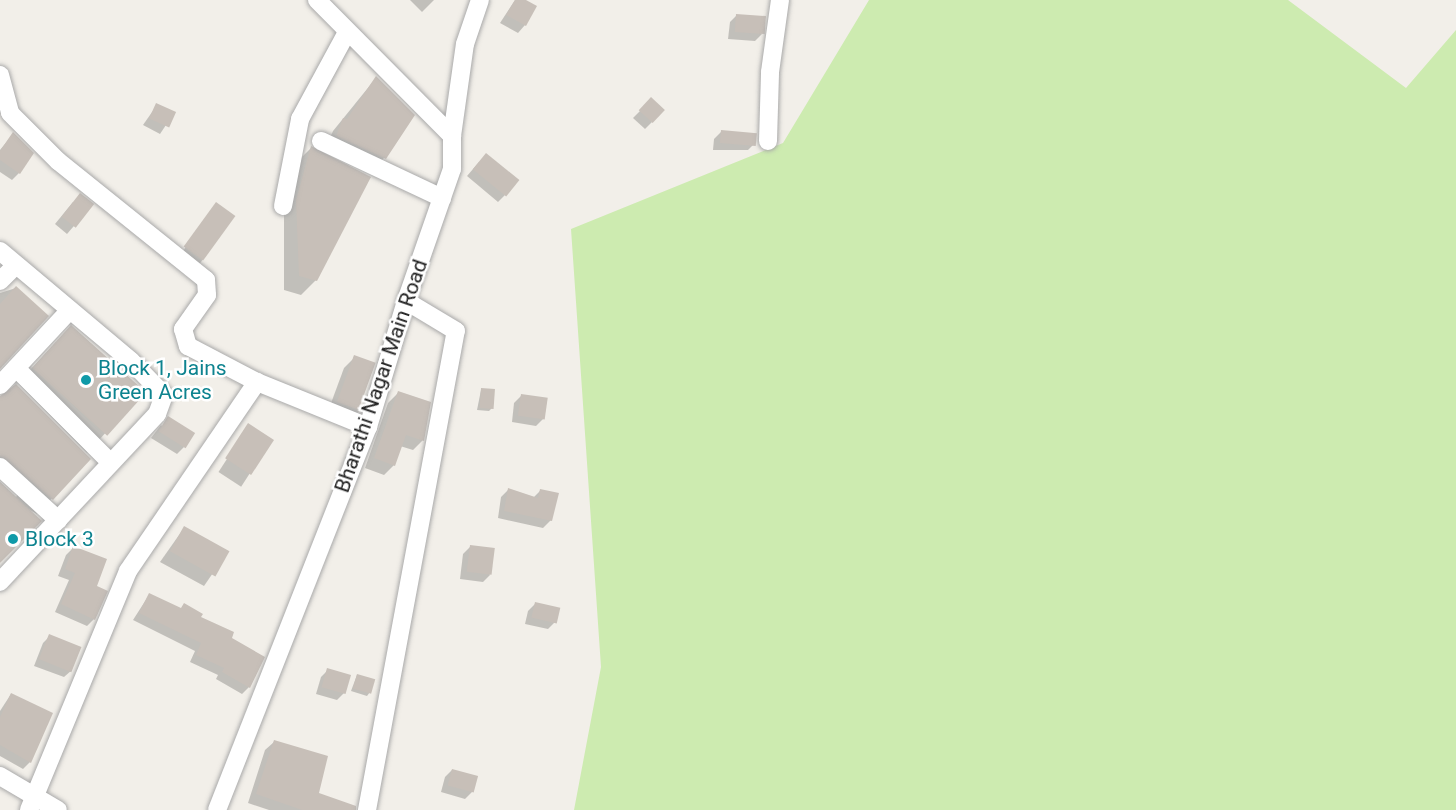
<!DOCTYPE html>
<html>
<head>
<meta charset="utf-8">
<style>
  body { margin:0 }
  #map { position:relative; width:1456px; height:810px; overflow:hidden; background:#f2efe9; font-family:Roboto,sans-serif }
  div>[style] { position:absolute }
  .grass>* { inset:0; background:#cdebb0 }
  .shadow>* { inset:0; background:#0003; transform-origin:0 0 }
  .building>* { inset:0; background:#c7bfb8; transform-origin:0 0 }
  .roads { filter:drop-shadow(0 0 2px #a9a9a9) drop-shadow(0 0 2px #a9a9a9) }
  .street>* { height:18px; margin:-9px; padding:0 9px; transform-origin:9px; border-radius:9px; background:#fff }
  .dots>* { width:16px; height:16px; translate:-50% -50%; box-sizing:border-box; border:3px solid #fff; border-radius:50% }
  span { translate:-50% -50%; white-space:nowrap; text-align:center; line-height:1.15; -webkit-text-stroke:5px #fff; paint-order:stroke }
  .culture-label { font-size:21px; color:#0d838f }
  .left { translate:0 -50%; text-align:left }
  .street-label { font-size:21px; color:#222 }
</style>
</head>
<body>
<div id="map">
  <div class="grass">
    <div style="clip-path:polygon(869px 0,1288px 0,1406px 88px,1456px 30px,1456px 810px,574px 810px,601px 667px,571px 229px,783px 143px)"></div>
  </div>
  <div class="shadow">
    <div style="clip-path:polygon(410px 0,434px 0,422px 12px)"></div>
    <div style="clip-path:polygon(515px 0,523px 0,525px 25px,518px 33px,500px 23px)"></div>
    <div style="clip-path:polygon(737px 15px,762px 34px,755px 41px,728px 39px,730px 22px)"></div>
    <div style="clip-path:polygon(376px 78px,384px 158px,373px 169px,326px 147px,333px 131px)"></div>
    <div style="clip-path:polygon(157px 105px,174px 113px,160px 134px,143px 125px)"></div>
    <div style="clip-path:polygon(644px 107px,652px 122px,645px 129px,633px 118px)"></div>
    <div style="clip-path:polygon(721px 132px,756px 142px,748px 150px,713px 150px,714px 139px)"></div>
    <div style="clip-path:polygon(13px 134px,19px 173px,12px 180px,0 172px,0 150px)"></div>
    <div style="clip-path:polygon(311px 148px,316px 280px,301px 295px,284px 290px,284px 203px,297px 162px)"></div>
    <div style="clip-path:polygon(479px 162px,505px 195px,498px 202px,467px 176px)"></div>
    <div style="clip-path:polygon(73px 202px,92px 205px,67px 234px,55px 224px)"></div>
    <div style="left:216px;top:204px;width:21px;height:69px;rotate:35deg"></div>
    <div style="clip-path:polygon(16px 288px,0 366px,0 293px)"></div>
    <div style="clip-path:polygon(56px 342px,143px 392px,87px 453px,18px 383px)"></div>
    <div style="clip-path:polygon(355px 357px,359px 411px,348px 422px,327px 414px,344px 368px)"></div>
    <div style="clip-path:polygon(481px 390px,492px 408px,489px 411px,477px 410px)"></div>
    <div style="clip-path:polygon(398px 393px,423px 440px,413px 450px,400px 446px,394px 465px,384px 475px,365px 468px,388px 403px)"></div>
    <div style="clip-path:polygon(522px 395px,543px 419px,536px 426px,512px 422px,514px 403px)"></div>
    <div style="clip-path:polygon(0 397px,89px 459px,37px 514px,26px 508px,0 562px,0 482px,16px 497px,21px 490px,0 471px)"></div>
    <div style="clip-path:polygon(161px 425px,184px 447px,177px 454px,151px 438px)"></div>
    <div style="left:249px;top:425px;width:27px;height:56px;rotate:33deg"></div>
    <div style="clip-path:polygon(508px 490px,533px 498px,541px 490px,551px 520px,543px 528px,498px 518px,501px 497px)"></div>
    <div style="clip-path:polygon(184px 528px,228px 551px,204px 586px,160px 562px)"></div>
    <div style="clip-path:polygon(471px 546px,490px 575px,483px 582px,460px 579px,463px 554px)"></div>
    <div style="clip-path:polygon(73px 548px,95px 587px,94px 619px,87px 626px,55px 612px,69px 580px,58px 576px,66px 555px)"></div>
    <div style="clip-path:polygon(149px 595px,199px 618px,230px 638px,249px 687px,242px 694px,216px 679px,218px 675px,190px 662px,195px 651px,133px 620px)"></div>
    <div style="clip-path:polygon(535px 604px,556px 621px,548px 629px,525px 624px,528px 611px)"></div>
    <div style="clip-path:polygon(50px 636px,72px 670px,64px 677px,34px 666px,43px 643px)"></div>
    <div style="clip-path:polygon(328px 670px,344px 693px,337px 700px,316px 694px,321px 677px)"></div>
    <div style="clip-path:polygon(357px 675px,370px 692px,367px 696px,351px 691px)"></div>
    <div style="clip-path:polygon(11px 694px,30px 762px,23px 769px,0 756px,0 711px)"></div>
    <div style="clip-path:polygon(274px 742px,317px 794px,356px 810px,269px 810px,248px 803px,265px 750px)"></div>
    <div style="clip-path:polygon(452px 770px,473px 791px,465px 799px,441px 792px,445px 777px)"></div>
  </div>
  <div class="building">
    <div style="clip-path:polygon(515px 0,526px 0,537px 6px,526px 26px,506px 15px)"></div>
    <div style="left:736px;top:14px;width:30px;height:18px;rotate:4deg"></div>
    <div style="clip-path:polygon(376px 76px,415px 115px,386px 159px,336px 136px,343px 118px,347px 119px)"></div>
    <div style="left:651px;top:97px;width:19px;height:18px;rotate:43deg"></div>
    <div style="left:156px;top:103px;width:22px;height:17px;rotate:24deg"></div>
    <div style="left:721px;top:130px;width:36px;height:13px;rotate:5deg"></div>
    <div style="clip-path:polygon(13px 132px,34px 153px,20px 174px,0 160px,0 151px)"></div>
    <div style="clip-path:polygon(311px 146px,371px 177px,317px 281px,299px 276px,296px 200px)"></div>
    <div style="left:486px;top:153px;width:43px;height:21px;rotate:39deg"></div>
    <div style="left:80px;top:193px;width:18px;height:30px;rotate:38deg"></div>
    <div style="left:216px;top:202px;width:24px;height:55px;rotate:36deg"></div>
    <div style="clip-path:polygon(16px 286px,49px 316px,0 369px,0 304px)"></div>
    <div style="left:71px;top:325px;width:101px;height:58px;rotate:42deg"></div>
    <div style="left:354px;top:355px;width:23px;height:50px;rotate:20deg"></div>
    <div style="clip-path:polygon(16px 384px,91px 459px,53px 500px,0 456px,0 396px)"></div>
    <div style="left:481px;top:388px;width:14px;height:20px;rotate:4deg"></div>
    <div style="clip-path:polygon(398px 391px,431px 402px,424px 441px,406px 435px,395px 466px,374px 458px)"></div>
    <div style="left:521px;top:394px;width:27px;height:22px;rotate:8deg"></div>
    <div style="left:168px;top:416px;width:32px;height:18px;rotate:32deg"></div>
    <div style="left:248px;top:423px;width:31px;height:42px;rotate:33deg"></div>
    <div style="clip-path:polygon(0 482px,42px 521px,0 563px)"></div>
    <div style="clip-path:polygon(508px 488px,538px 498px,540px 489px,559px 493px,552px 521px,504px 511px)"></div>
    <div style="left:184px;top:526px;width:52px;height:29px;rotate:29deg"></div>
    <div style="left:470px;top:545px;width:25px;height:27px;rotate:7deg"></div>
    <div style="clip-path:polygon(73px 546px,107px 559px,97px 586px,108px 591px,95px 620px,61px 604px,75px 573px,65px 569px)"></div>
    <div style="clip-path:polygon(149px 593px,181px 608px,184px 603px,203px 614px,201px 617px,234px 632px,232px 638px,265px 657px,250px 688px,222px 672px,224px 668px,196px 655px,201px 643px,139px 613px)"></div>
    <div style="left:535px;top:602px;width:26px;height:16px;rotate:13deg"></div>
    <div style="left:49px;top:634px;width:35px;height:27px;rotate:22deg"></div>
    <div style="left:327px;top:668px;width:25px;height:20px;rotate:16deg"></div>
    <div style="left:357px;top:674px;width:19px;height:15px;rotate:16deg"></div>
    <div style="clip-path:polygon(11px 693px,53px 713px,31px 763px,0 745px,0 717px)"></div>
    <div style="clip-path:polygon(274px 740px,328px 756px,319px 793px,356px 806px,356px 810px,302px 810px,256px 794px)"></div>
    <div style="left:452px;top:769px;width:27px;height:17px;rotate:15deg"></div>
  </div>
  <div class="roads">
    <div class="street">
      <div style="left:317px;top:0;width:192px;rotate:45.2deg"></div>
      <div style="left:0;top:75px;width:39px;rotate:75deg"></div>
      <div style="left:10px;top:113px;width:68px;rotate:45deg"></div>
      <div style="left:58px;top:161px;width:190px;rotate:38.8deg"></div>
      <div style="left:206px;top:280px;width:15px;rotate:86deg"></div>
      <div style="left:207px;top:295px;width:42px;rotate:125.2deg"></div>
      <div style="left:183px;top:329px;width:18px;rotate:74deg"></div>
      <div style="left:188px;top:346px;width:78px;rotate:27.6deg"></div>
      <div style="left:257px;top:382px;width:120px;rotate:22.1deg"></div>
      <div style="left:321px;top:141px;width:134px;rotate:25.2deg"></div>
      <div style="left:768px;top:141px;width:69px;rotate:-88.3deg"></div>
      <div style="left:770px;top:72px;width:73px;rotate:-82.1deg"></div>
      <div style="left:283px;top:206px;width:89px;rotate:-78.9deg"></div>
      <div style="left:300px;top:119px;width:99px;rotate:-61.6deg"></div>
      <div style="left:0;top:251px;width:171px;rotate:40deg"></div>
      <div style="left:131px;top:361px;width:47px;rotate:45.9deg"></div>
      <div style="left:164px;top:395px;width:20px;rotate:110deg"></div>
      <div style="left:157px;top:414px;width:230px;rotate:133.1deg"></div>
      <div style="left:0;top:281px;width:21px;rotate:-45deg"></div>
      <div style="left:16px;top:368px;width:134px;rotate:45deg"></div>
      <div style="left:0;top:385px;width:101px;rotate:-47deg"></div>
      <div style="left:0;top:467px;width:79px;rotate:42.4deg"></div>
      <div style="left:0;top:776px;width:67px;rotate:30.4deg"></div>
      <div style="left:29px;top:810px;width:259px;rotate:-67.5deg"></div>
      <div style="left:128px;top:571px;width:229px;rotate:-55.7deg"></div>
      <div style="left:217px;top:810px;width:412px;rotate:-68.5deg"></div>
      <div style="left:368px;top:427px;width:132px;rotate:-73.2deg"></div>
      <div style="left:406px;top:301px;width:140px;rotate:-70.8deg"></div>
      <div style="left:452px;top:169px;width:33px;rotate:-90deg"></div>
      <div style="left:452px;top:136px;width:93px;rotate:-82deg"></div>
      <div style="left:465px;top:44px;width:46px;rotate:-71.2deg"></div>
      <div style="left:367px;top:810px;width:487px;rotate:-79.5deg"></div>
      <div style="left:456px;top:331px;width:58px;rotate:-149deg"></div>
    </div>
  </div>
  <div class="dots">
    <div style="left:86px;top:380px;background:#0f9aa8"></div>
    <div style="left:13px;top:539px;background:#0f9aa8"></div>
  </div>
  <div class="culture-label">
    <span class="left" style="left:98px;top:380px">Block 1, Jains<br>Green Acres</span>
    <span class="left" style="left:25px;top:539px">Block 3</span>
  </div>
  <div class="street-label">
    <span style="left:381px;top:376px;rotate:-71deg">Bharathi Nagar Main Road</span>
  </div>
</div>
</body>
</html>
